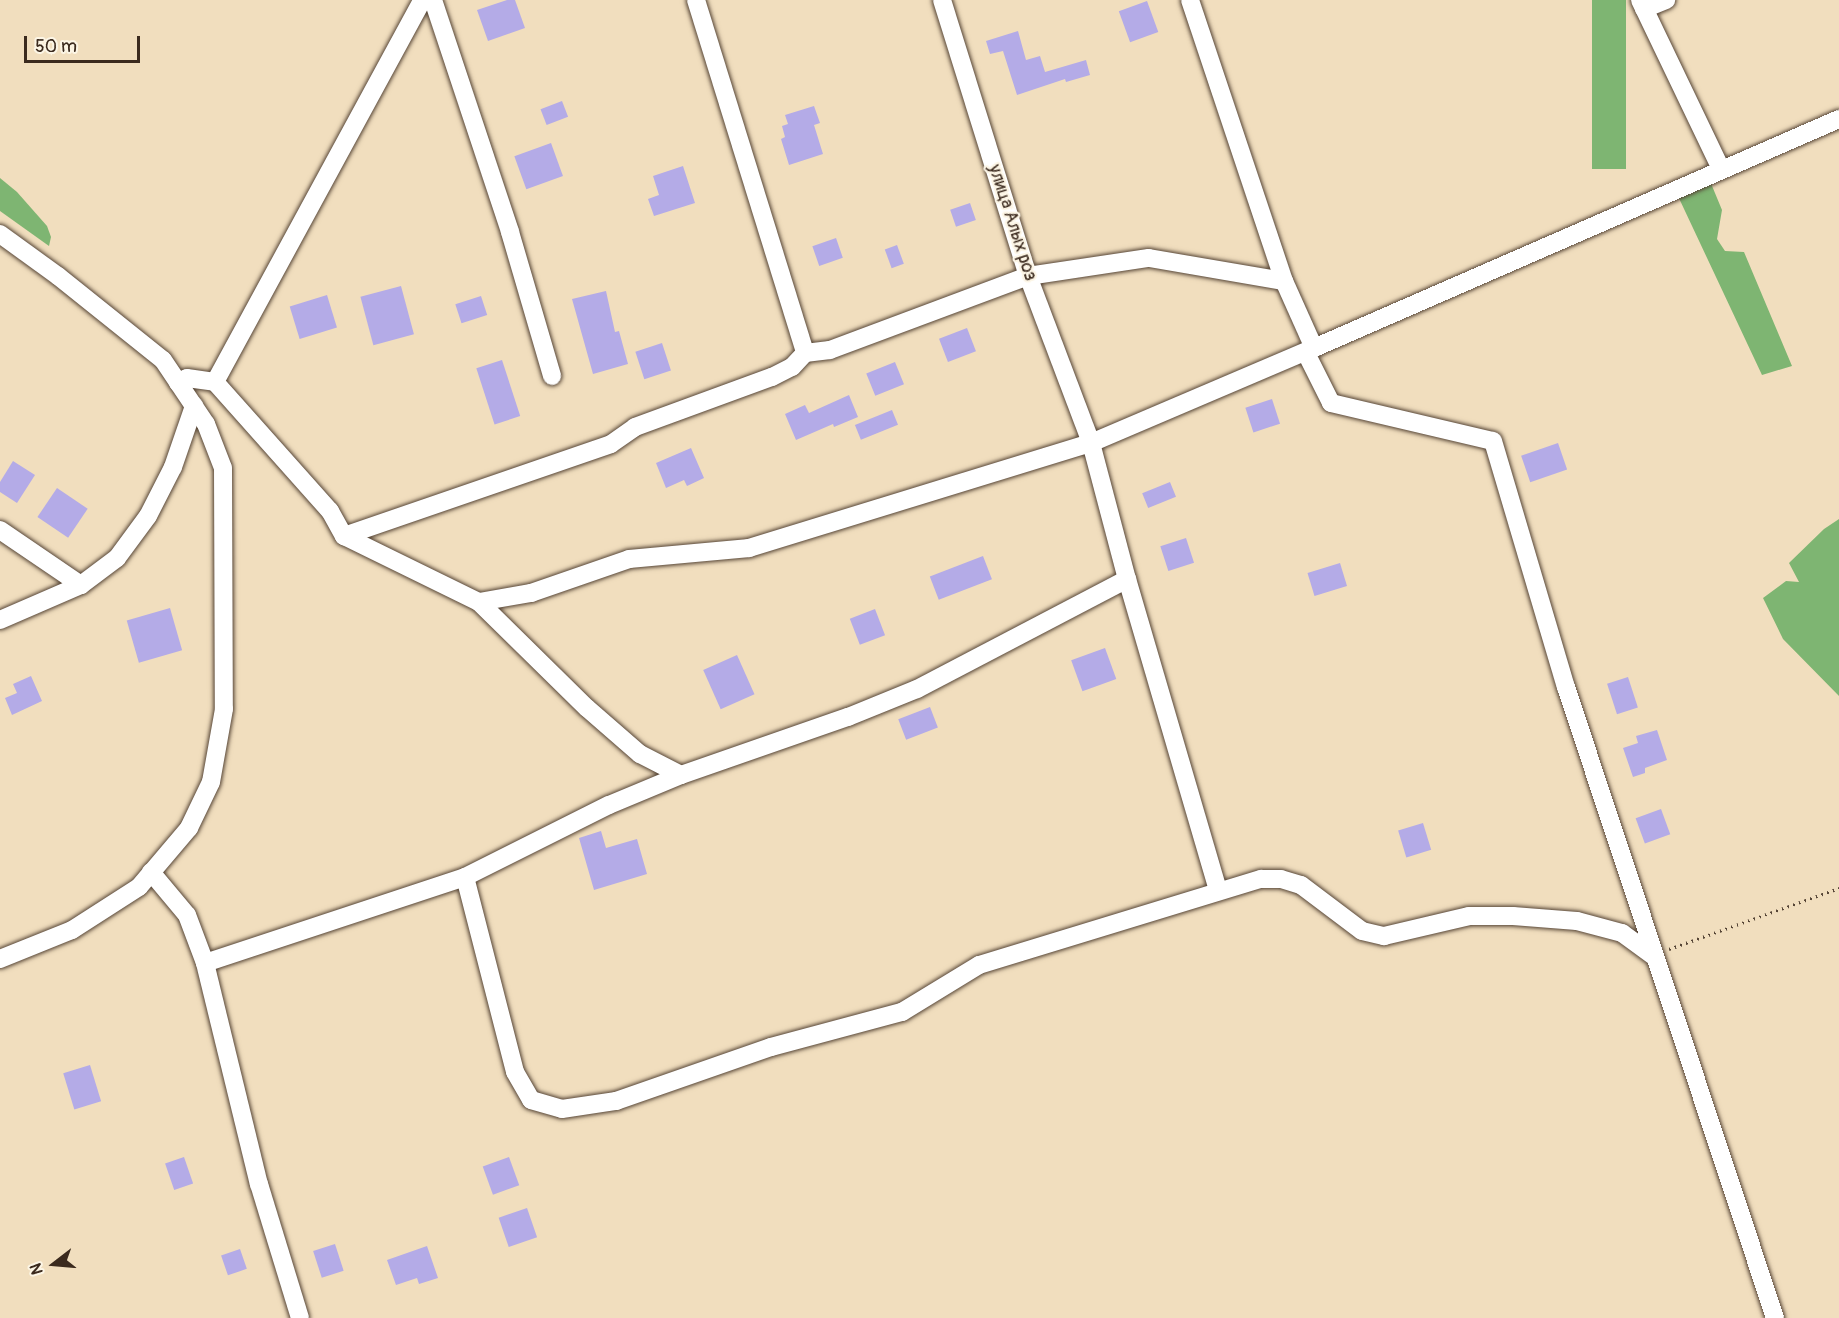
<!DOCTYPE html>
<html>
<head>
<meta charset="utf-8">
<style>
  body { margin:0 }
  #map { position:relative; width:1839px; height:1318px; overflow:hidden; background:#f1debe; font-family:Pangolin,sans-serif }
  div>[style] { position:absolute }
  .forest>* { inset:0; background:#7eb572; transform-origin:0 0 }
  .building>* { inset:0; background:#b4abe7; transform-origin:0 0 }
  .path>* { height:3px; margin-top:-1.5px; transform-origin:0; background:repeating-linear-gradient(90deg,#564536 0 1.5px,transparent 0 6px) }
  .roads { filter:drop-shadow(0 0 2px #564536) drop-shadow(0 0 2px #564536) }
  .minor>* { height:18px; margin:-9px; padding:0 9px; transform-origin:9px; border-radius:9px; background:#fff }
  span { translate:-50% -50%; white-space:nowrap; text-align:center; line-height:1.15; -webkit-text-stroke:4.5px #fcf5e5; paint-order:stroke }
  .street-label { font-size:18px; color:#3b2a1e }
  .north { position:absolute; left:24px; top:1234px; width:60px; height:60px; -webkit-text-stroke:4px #fcf5e5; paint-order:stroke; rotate:254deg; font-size:16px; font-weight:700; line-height:24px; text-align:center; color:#3b2a1e }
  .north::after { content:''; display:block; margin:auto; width:21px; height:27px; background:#3b2a1e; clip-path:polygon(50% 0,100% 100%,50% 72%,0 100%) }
  .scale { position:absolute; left:24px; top:36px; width:116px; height:27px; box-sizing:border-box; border:3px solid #3b2a1e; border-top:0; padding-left:8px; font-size:18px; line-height:21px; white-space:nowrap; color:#3b2a1e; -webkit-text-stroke:4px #fcf5e5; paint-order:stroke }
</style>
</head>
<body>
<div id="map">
  <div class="forest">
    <div style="left:1592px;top:0;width:34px;height:169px"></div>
    <div style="clip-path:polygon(0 178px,17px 192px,47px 226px,51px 237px,49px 246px,0 211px)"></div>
    <div style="clip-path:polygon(1710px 181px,1722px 210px,1717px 239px,1725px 251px,1744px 252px,1792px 366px,1762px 375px,1677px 194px)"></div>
    <div style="clip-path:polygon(1839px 519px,1839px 696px,1783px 639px,1763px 598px,1786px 581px,1799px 582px,1789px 563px,1824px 529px)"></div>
  </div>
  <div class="building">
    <div style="clip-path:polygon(507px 0,515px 0,525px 28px,488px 41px,477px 10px)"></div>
    <div style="left:1147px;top:1px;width:33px;height:30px;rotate:70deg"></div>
    <div style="clip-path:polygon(1018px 31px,1026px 60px,1040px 56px,1045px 72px,1086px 60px,1090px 75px,1066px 82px,1065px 79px,1017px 95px,1003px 51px,990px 54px,986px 41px)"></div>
    <div style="left:562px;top:101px;width:17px;height:23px;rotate:69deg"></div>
    <div style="clip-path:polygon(814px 106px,820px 123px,814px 125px,823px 154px,789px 165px,781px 139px,785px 137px,782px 126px,788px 124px,785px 115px)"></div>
    <div style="left:551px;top:143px;width:35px;height:39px;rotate:70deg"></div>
    <div style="clip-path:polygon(683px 166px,695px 203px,654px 216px,648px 199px,659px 195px,653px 176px)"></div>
    <div style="left:970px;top:203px;width:18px;height:21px;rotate:71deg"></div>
    <div style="left:836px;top:238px;width:21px;height:25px;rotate:71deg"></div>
    <div style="left:897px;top:245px;width:20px;height:13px;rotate:70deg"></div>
    <div style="left:401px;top:286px;width:50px;height:42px;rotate:75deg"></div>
    <div style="clip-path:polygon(606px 291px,615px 332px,619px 331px,628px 364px,593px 374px,572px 299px)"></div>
    <div style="left:327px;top:295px;width:34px;height:39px;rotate:73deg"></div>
    <div style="left:481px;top:296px;width:20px;height:27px;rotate:72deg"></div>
    <div style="left:967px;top:328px;width:25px;height:30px;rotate:69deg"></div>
    <div style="left:662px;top:343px;width:29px;height:28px;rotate:72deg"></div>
    <div style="left:502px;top:360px;width:59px;height:27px;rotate:72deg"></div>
    <div style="left:895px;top:362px;width:24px;height:31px;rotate:68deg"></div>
    <div style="clip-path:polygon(849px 395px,858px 417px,834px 427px,833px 424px,796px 440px,785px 414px,805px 405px,809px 413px)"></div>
    <div style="left:1272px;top:399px;width:26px;height:28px;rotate:72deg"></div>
    <div style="left:892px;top:410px;width:16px;height:40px;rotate:68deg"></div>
    <div style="left:1558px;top:443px;width:28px;height:39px;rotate:71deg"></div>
    <div style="clip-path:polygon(691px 448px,704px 478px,687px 486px,684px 480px,666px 488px,656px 463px)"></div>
    <div style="clip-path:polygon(13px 461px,35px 475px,17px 503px,0 492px,0 482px)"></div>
    <div style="left:1170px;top:482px;width:16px;height:30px;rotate:68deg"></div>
    <div style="left:57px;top:488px;width:37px;height:35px;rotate:34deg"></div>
    <div style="left:1186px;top:538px;width:26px;height:27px;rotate:72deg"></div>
    <div style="left:983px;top:556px;width:25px;height:57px;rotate:69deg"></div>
    <div style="left:1340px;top:563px;width:24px;height:34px;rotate:73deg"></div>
    <div style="left:170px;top:608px;width:44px;height:45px;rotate:74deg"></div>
    <div style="left:875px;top:609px;width:28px;height:27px;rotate:69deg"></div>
    <div style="left:1105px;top:648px;width:33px;height:36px;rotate:70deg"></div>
    <div style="left:737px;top:655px;width:43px;height:37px;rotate:66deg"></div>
    <div style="clip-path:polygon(31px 676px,42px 701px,12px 715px,5px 698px,17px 693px,13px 684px)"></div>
    <div style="left:1628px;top:677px;width:32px;height:22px;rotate:72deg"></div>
    <div style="left:930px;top:707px;width:22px;height:34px;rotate:69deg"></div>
    <div style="clip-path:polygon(1657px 730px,1667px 760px,1645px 768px,1645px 773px,1633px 777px,1623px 748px,1638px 743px,1636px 736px)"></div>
    <div style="left:1661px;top:809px;width:27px;height:27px;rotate:70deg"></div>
    <div style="left:1423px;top:823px;width:28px;height:26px;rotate:73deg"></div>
    <div style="clip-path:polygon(601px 831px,606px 848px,637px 839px,647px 874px,594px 890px,579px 838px)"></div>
    <div style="left:90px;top:1065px;width:38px;height:28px;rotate:73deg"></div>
    <div style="left:184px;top:1157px;width:28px;height:20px;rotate:71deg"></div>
    <div style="left:509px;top:1157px;width:30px;height:28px;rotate:70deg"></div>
    <div style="left:527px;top:1208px;width:31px;height:30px;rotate:71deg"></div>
    <div style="left:335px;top:1244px;width:28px;height:23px;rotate:72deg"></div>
    <div style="clip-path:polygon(427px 1246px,438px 1278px,419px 1284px,417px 1278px,396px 1285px,387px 1260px)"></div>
    <div style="left:240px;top:1249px;width:21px;height:20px;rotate:71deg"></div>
  </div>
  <div class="path">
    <div style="left:1669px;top:949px;width:181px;rotate:-19.7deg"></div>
  </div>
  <div class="roads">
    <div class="minor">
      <div style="left:433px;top:0;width:244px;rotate:71.6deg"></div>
      <div style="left:510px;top:232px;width:150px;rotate:73.7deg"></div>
      <div style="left:696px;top:0;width:369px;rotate:72.8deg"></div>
      <div style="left:942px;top:0;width:289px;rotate:72.7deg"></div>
      <div style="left:1028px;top:276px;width:178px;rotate:69.3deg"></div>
      <div style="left:1091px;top:443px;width:141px;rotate:75.2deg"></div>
      <div style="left:1127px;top:579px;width:324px;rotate:73.7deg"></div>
      <div style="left:1640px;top:0;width:187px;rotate:64.4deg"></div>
      <div style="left:1644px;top:9px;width:24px;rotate:-22deg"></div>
      <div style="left:0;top:234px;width:72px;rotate:35.9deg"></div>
      <div style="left:58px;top:276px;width:134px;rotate:38.7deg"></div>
      <div style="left:163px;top:360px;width:77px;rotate:56.1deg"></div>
      <div style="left:206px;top:424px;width:47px;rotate:68.9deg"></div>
      <div style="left:223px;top:468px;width:241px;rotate:89.8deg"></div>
      <div style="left:224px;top:709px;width:74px;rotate:100.1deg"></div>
      <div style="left:211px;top:782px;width:51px;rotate:115.6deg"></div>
      <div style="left:189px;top:828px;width:77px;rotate:130.3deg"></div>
      <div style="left:139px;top:887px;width:80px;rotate:147.3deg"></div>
      <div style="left:72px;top:930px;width:78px;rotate:158.1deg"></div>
      <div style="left:1314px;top:348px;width:573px;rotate:-23.57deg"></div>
      <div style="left:1306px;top:353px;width:56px;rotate:63.4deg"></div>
      <div style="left:1331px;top:403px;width:166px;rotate:13.2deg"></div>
      <div style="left:1493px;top:441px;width:257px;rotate:73.5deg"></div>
      <div style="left:1566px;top:687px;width:665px;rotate:71.67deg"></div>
      <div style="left:215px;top:382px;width:434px;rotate:-61.5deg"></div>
      <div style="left:178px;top:383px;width:10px;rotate:-29deg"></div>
      <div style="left:187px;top:378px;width:28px;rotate:8deg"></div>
      <div style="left:215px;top:382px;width:173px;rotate:48.3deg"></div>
      <div style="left:330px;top:511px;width:29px;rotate:61deg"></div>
      <div style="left:344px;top:536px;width:150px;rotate:26.1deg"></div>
      <div style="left:479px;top:602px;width:53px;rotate:-9.8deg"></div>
      <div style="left:531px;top:593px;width:104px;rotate:-19.1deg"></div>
      <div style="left:629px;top:559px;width:121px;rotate:-5.2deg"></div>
      <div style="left:749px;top:548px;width:358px;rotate:-17.1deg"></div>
      <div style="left:1091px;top:443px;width:242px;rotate:-23.1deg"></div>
      <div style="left:1314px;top:348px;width:73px;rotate:-114.1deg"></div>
      <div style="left:1284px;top:281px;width:296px;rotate:-108.5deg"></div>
      <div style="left:0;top:530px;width:98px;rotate:34.2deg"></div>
      <div style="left:344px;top:536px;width:282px;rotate:-19deg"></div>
      <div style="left:611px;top:444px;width:29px;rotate:-35deg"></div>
      <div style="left:635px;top:427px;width:146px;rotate:-20.1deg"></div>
      <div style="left:772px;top:377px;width:22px;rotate:-27deg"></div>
      <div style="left:792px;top:367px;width:19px;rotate:-47deg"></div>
      <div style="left:805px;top:353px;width:25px;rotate:-7deg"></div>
      <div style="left:830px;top:350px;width:211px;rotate:-20.5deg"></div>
      <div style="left:1028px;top:276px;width:122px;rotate:-8.5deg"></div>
      <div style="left:1149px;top:258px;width:137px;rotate:9.7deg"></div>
      <div style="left:479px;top:602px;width:151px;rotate:44.5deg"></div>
      <div style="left:587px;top:708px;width:70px;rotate:41deg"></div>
      <div style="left:640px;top:754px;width:46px;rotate:27.1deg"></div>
      <div style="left:0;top:620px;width:88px;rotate:-23.4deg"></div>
      <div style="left:81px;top:585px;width:45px;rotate:-36.9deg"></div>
      <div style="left:117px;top:558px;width:52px;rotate:-53.6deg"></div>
      <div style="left:148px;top:516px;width:55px;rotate:-63deg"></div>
      <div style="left:173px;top:467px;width:65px;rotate:-71deg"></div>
      <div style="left:151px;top:872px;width:56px;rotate:50.1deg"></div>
      <div style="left:187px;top:915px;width:51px;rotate:69.4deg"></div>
      <div style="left:205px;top:963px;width:274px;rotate:-18.3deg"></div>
      <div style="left:465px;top:877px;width:161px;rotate:-26.6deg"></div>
      <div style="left:609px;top:805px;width:78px;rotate:-22.6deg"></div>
      <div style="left:681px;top:775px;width:177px;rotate:-19.2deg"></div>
      <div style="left:848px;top:717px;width:74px;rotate:-22.1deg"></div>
      <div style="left:917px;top:689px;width:237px;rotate:-27.6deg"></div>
      <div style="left:465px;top:877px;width:201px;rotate:75.6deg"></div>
      <div style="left:515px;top:1072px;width:32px;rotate:60deg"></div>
      <div style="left:531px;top:1100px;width:32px;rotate:16deg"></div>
      <div style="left:562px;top:1109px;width:55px;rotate:-8.4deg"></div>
      <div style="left:616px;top:1101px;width:164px;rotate:-19.2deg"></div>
      <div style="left:771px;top:1047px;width:136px;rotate:-15deg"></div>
      <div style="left:902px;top:1012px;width:90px;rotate:-31.4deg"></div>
      <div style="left:979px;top:965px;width:295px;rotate:-17deg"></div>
      <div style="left:1261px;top:879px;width:20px"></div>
      <div style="left:1281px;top:879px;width:21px;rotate:17deg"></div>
      <div style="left:1301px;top:885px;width:76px;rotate:37deg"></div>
      <div style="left:1362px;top:931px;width:23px;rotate:13deg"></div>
      <div style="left:1384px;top:936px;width:87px;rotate:-13.2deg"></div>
      <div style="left:1469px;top:916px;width:44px"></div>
      <div style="left:1513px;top:916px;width:64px;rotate:4.5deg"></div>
      <div style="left:1577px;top:921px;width:47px;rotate:14.9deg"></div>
      <div style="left:1622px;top:933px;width:41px;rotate:36deg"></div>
      <div style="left:205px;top:963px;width:228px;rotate:76.3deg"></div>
      <div style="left:259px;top:1184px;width:140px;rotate:73deg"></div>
    </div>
  </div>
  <div class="street-label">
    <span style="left:1012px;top:223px;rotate:72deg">улица Алых роз</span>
  </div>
  <div class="north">N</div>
  <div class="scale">50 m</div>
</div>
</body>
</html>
